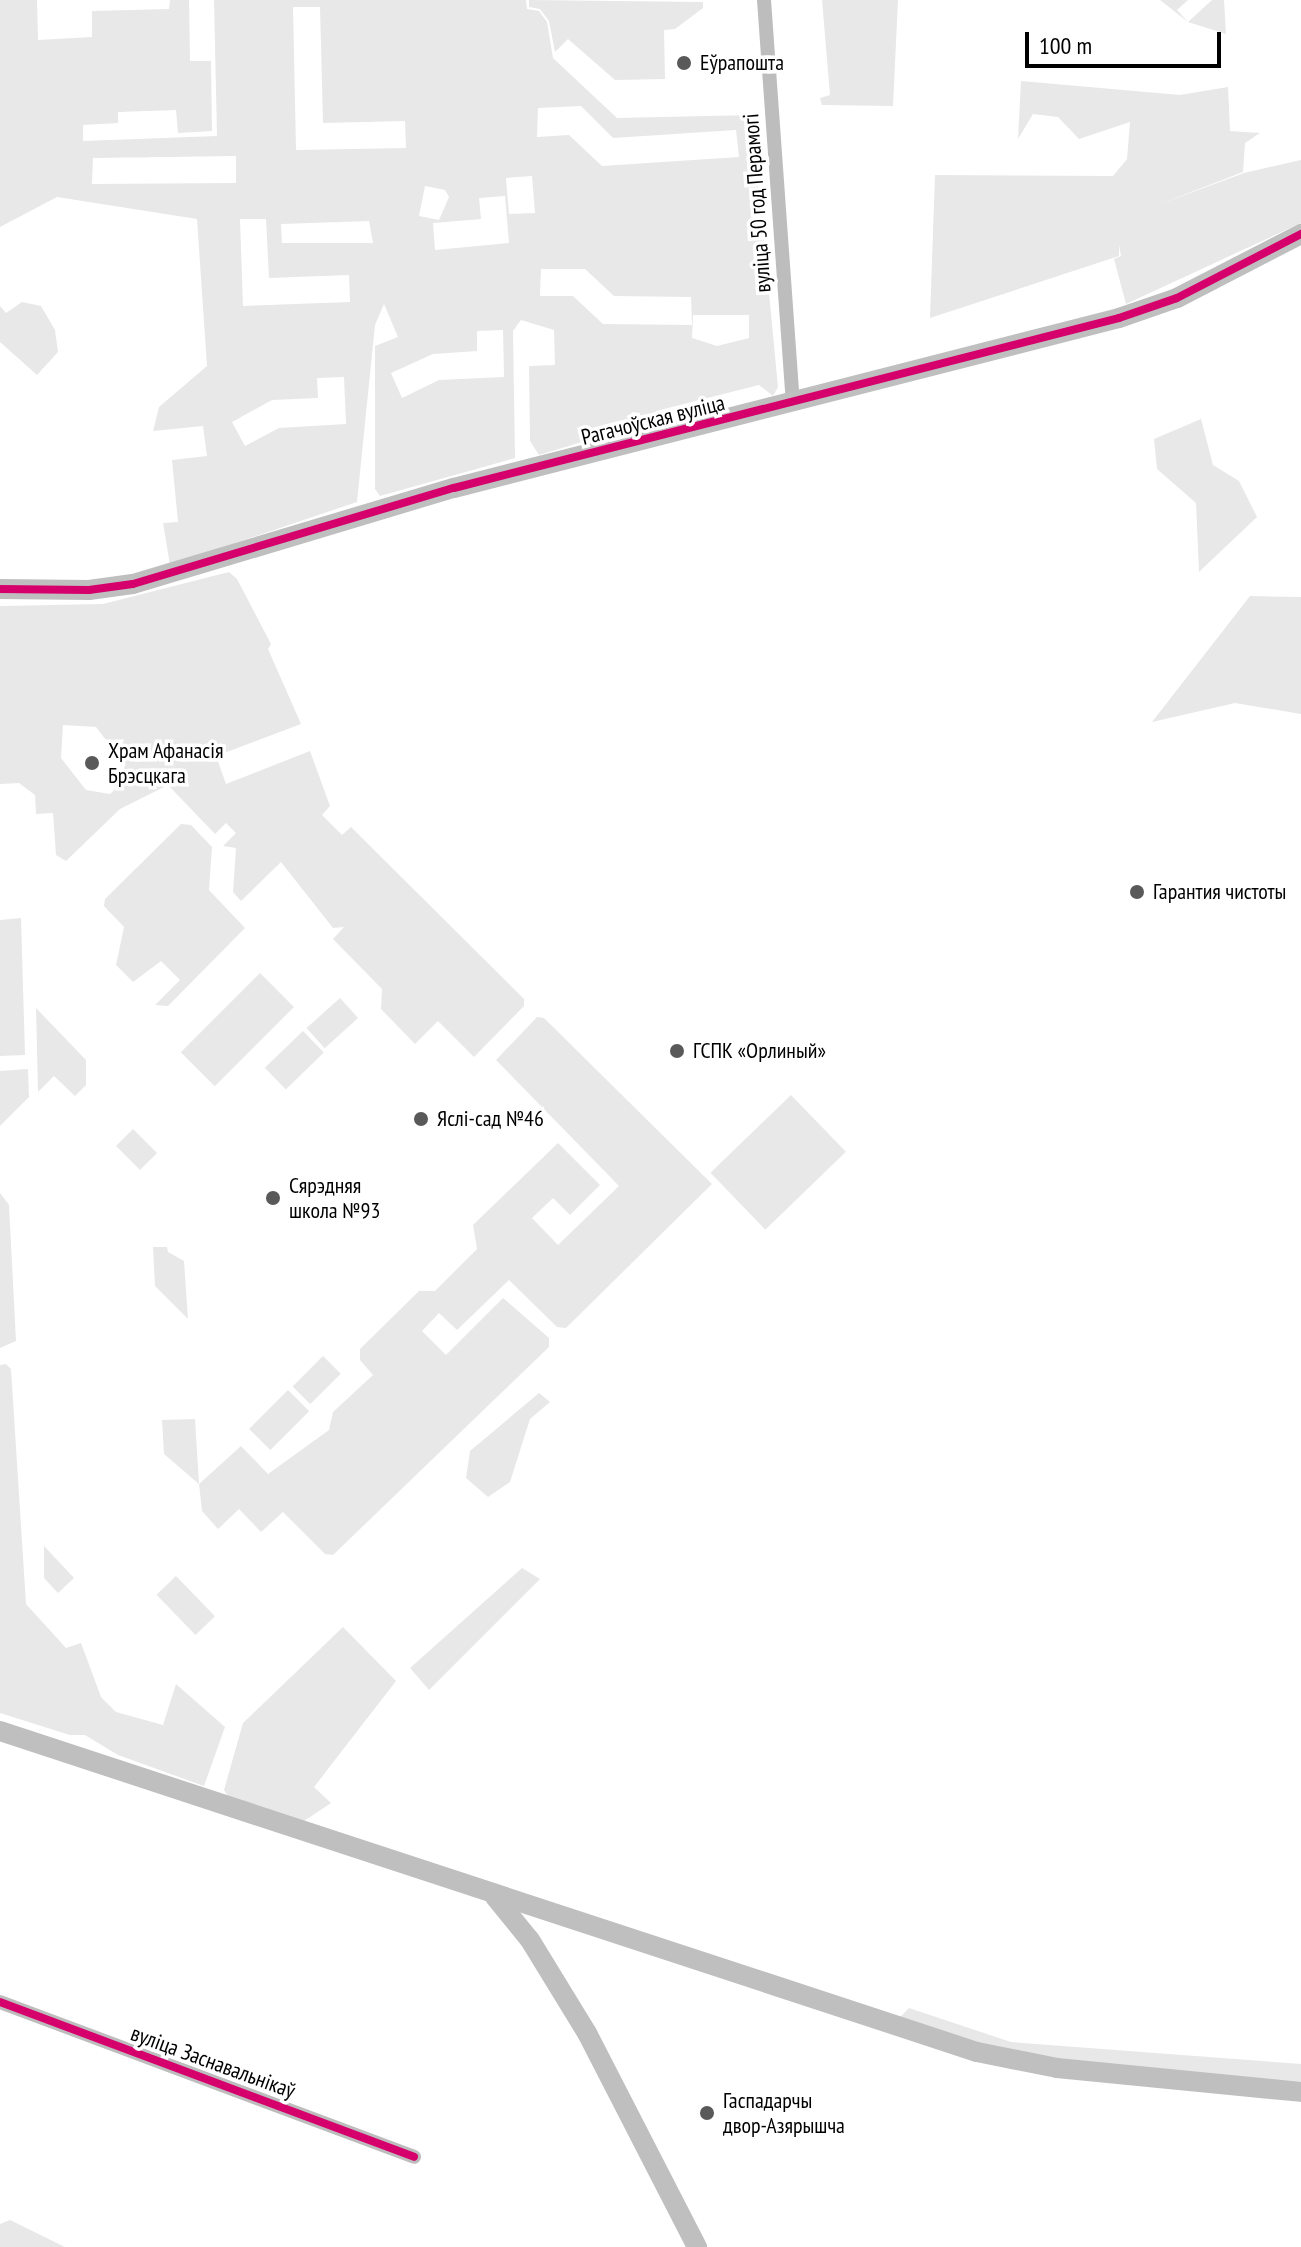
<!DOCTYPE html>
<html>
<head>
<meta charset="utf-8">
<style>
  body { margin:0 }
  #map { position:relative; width:1301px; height:2247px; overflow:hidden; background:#fff; font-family:"PT Sans Narrow",sans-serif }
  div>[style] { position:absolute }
  .green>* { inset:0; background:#e8e8e8; transform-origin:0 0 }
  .street>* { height:14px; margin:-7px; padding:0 7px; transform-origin:7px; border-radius:7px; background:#bdbdbd }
  .secondary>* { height:20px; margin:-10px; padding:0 10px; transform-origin:10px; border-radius:10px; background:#bfbfbf }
  .cycleway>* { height:8px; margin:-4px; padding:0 4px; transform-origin:4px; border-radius:4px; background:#d6006c }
  .dots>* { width:22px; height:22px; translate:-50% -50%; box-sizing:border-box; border:4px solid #fff; border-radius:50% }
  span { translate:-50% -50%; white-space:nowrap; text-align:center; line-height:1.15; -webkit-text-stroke:7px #fff; paint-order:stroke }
  .poi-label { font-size:22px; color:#000 }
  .left { translate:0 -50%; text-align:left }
  .street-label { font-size:22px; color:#000 }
  .scale { position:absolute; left:1025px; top:32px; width:196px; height:36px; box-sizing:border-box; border:4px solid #000; border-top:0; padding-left:10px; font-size:24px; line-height:28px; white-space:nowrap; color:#000; -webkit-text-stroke:6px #fff; paint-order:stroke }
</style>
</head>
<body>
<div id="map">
  <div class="green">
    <div style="clip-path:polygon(evenodd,0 0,37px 0,38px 40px,92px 37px,92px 11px,169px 9px,170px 0,189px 0,190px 61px,211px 61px,212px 131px,178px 133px,176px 110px,118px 112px,118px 123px,83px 125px,83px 141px,217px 136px,214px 0,526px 0,527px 9px,539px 11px,547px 22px,553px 58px,617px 118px,752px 115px,778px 387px,773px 396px,759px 385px,656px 411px,651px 421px,539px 455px,530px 441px,529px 366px,555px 365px,554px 330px,521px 320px,513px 331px,515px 458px,380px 496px,375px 489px,375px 346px,398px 337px,384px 304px,375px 325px,357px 502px,170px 565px,163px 523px,178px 522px,172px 460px,207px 456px,203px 426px,153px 431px,159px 407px,207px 366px,197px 219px,57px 197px,0 227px,0 0,293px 7px,320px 7px,323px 123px,405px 121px,406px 148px,296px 150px,293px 7px,0 0,581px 106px,613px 138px,736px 130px,739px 157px,602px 166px,569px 135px,537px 137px,538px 108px,581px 106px,0 0,236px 156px,236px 183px,92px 184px,93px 158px,236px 156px,0 0,532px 176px,535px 213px,509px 214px,506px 178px,532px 176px,0 0,425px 186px,445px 190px,449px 197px,439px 220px,419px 216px,425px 186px,0 0,505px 196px,509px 243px,435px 250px,433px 223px,481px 219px,479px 198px,505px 196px,0 0,240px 219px,266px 219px,269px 278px,349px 275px,350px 302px,243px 306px,240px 219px,0 0,369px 221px,373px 243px,282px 243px,281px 224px,369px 221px,0 0,541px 269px,585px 269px,614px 296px,691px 297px,692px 325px,603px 324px,573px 296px,540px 296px,541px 269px,0 0,693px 315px,749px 315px,749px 338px,717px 346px,692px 338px,693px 315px,0 0,503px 330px,504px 377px,439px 380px,402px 398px,391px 373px,433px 354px,477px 351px,477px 331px,503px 330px,0 0,344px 377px,346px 424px,279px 428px,245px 446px,232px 422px,272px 400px,318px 398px,317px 378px,344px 377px)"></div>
    <div style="clip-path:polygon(529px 0,703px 2px,703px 8px,675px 29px,664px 30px,665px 79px,615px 80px,568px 39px,555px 52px,549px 21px,540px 9px,529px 7px)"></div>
    <div style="clip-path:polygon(822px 0,898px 0,893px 106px,822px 105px,820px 98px,830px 95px)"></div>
    <div style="clip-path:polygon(1160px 0,1188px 0,1177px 10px,1188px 22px,1212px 0,1224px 0,1226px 34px,1188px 22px)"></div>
    <div style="clip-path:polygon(1021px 81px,1180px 95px,1228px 87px,1230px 131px,1260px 133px,1245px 143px,1243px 172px,1155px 206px,1244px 173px,1301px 160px,1301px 223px,1126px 304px,1114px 259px,1121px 256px,1119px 245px,1119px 256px,930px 318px,935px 175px,1113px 176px,1127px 159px,1130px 122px,1079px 139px,1058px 117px,1033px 114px,1018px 139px)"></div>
    <div style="clip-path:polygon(22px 302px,41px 306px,55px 330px,58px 352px,37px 375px,0 342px,0 306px,6px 313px)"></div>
    <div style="clip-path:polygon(1201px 419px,1213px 465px,1239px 481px,1257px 517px,1199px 572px,1196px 503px,1157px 469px,1154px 439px)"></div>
    <div style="clip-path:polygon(evenodd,229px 572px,237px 579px,271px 644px,268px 649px,301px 724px,216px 756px,226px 784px,310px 751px,330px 806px,322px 815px,342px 835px,351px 827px,524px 999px,524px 1006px,474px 1057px,438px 1021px,415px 1044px,381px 1009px,382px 989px,333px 939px,344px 927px,333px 928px,281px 862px,241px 901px,233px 892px,236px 848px,223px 846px,236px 833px,226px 823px,215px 834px,168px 785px,120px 809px,66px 861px,56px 855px,53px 813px,36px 814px,35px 795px,19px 783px,0 784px,0 606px,103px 604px,229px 572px,63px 725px,96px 727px,125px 765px,119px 786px,110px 794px,86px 790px,61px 758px,63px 725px)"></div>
    <div style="clip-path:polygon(1250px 596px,1301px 597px,1301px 714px,1235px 703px,1152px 722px)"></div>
    <div style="clip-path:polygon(181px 824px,191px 825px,212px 847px,209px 890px,245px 928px,168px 1006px,155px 1005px,180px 980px,161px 961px,133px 982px,116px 965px,124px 927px,104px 906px,105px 899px)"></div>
    <div style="clip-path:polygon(21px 918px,25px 1055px,0 1056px,0 920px)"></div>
    <div style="left:260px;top:973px;width:48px;height:112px;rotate:45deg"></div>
    <div style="left:340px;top:998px;width:27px;height:45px;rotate:48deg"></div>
    <div style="clip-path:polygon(36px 1008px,86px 1060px,86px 1085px,75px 1096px,54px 1076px,38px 1092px)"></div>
    <div style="clip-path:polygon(537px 1017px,544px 1018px,712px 1184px,566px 1328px,557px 1327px,509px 1280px,457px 1330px,439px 1313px,422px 1331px,446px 1355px,503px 1298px,549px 1338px,549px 1347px,333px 1555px,325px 1554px,283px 1512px,261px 1532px,239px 1509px,218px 1529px,202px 1511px,199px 1484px,164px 1454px,162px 1420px,195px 1419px,199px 1484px,241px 1446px,268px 1474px,329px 1430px,333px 1412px,373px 1375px,360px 1360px,360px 1349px,419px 1291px,435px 1291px,477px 1249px,473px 1225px,558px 1143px,600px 1185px,570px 1215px,553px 1198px,532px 1218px,558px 1245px,619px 1186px,496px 1060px)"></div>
    <div style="left:303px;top:1031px;width:30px;height:53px;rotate:46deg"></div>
    <div style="clip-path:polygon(28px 1069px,29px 1097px,0 1126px,0 1071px)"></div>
    <div style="left:791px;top:1095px;width:79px;height:112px;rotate:46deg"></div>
    <div style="left:133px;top:1129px;width:34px;height:24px;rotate:45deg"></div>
    <div style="clip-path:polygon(0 1193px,9px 1205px,16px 1341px,0 1348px)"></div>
    <div style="clip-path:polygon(153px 1247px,167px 1247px,168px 1252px,184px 1261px,188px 1319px,155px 1286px)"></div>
    <div style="left:323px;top:1356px;width:25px;height:43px;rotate:45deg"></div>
    <div style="clip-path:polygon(6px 1364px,11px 1369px,26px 1604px,66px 1648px,81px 1643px,101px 1697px,116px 1712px,163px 1725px,176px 1684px,225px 1727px,204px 1786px,118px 1755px,85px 1735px,70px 1735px,0 1713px,0 1365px)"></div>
    <div style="left:288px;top:1390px;width:30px;height:55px;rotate:45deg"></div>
    <div style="clip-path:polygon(539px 1393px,550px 1402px,530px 1419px,510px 1482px,488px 1497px,466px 1478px,470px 1451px)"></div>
    <div style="clip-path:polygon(44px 1546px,74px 1578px,58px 1593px,44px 1578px)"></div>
    <div style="clip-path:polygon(522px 1568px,540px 1579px,429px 1690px,410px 1668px)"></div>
    <div style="left:176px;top:1576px;width:56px;height:27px;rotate:46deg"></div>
    <div style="clip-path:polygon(343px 1627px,396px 1681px,314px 1787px,331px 1803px,301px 1823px,228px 1796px,224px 1790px,243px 1723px)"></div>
    <div style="clip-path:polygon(909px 2008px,1011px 2042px,1301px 2064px,1301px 2092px,1057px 2068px,894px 2023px)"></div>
    <div style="clip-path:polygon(10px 2220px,65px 2247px,0 2247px,0 2224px)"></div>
  </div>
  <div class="street">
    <div style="left:764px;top:0;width:403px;rotate:85.9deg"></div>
    <div style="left:0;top:2002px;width:442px;rotate:20.5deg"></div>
  </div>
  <div class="secondary">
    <div style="left:0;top:589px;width:89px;rotate:0.6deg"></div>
    <div style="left:89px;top:590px;width:44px;rotate:-7.8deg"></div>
    <div style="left:133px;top:584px;width:335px;rotate:-16.7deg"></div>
    <div style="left:454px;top:488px;width:686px;rotate:-14.34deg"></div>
    <div style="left:1119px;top:318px;width:61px;rotate:-19deg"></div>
    <div style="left:1177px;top:298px;width:140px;rotate:-27.3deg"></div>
    <div style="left:0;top:1731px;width:1028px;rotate:18.19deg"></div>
    <div style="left:977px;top:2052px;width:82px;rotate:11.3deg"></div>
    <div style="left:1057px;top:2068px;width:245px;rotate:5.6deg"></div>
    <div style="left:495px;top:1897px;width:55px;rotate:50.9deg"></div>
    <div style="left:530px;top:1940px;width:109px;rotate:58.5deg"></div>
    <div style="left:587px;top:2033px;width:241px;rotate:62.8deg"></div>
  </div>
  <div class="cycleway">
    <div style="left:0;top:589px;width:89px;rotate:0.6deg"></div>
    <div style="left:89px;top:590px;width:44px;rotate:-7.8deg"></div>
    <div style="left:133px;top:584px;width:335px;rotate:-16.7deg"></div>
    <div style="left:454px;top:488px;width:686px;rotate:-14.34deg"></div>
    <div style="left:1119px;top:318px;width:61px;rotate:-19deg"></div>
    <div style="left:1177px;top:298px;width:140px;rotate:-27.3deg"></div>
    <div style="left:0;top:2002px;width:442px;rotate:20.5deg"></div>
  </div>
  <div class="dots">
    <div style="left:684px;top:63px;background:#595959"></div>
    <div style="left:92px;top:763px;background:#595959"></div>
    <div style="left:1137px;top:892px;background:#595959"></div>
    <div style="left:677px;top:1051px;background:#595959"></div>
    <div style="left:421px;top:1119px;background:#595959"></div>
    <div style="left:273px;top:1198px;background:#595959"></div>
    <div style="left:707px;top:2113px;background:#595959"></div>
  </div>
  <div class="poi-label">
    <span class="left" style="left:700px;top:63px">Еўрапошта</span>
    <span class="left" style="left:108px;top:763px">Храм Афанасія<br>Брэсцкага</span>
    <span class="left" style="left:1153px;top:892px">Гарантия чистоты</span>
    <span class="left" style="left:693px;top:1051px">ГСПК «Орлиный»</span>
    <span class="left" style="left:437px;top:1119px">Яслі-сад №46</span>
    <span class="left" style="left:289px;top:1198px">Сярэдняя<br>школа №93</span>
    <span class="left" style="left:723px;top:2113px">Гаспадарчы<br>двор-Азярышча</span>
  </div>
  <div class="street-label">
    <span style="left:757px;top:203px;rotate:-94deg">вуліца 50 год Перамогі</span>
    <span style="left:653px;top:420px;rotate:-14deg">Рагачоўская вуліца</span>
    <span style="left:213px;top:2062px;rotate:20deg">вуліца Заснавальнікаў</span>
  </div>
  <div class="scale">100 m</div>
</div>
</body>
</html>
